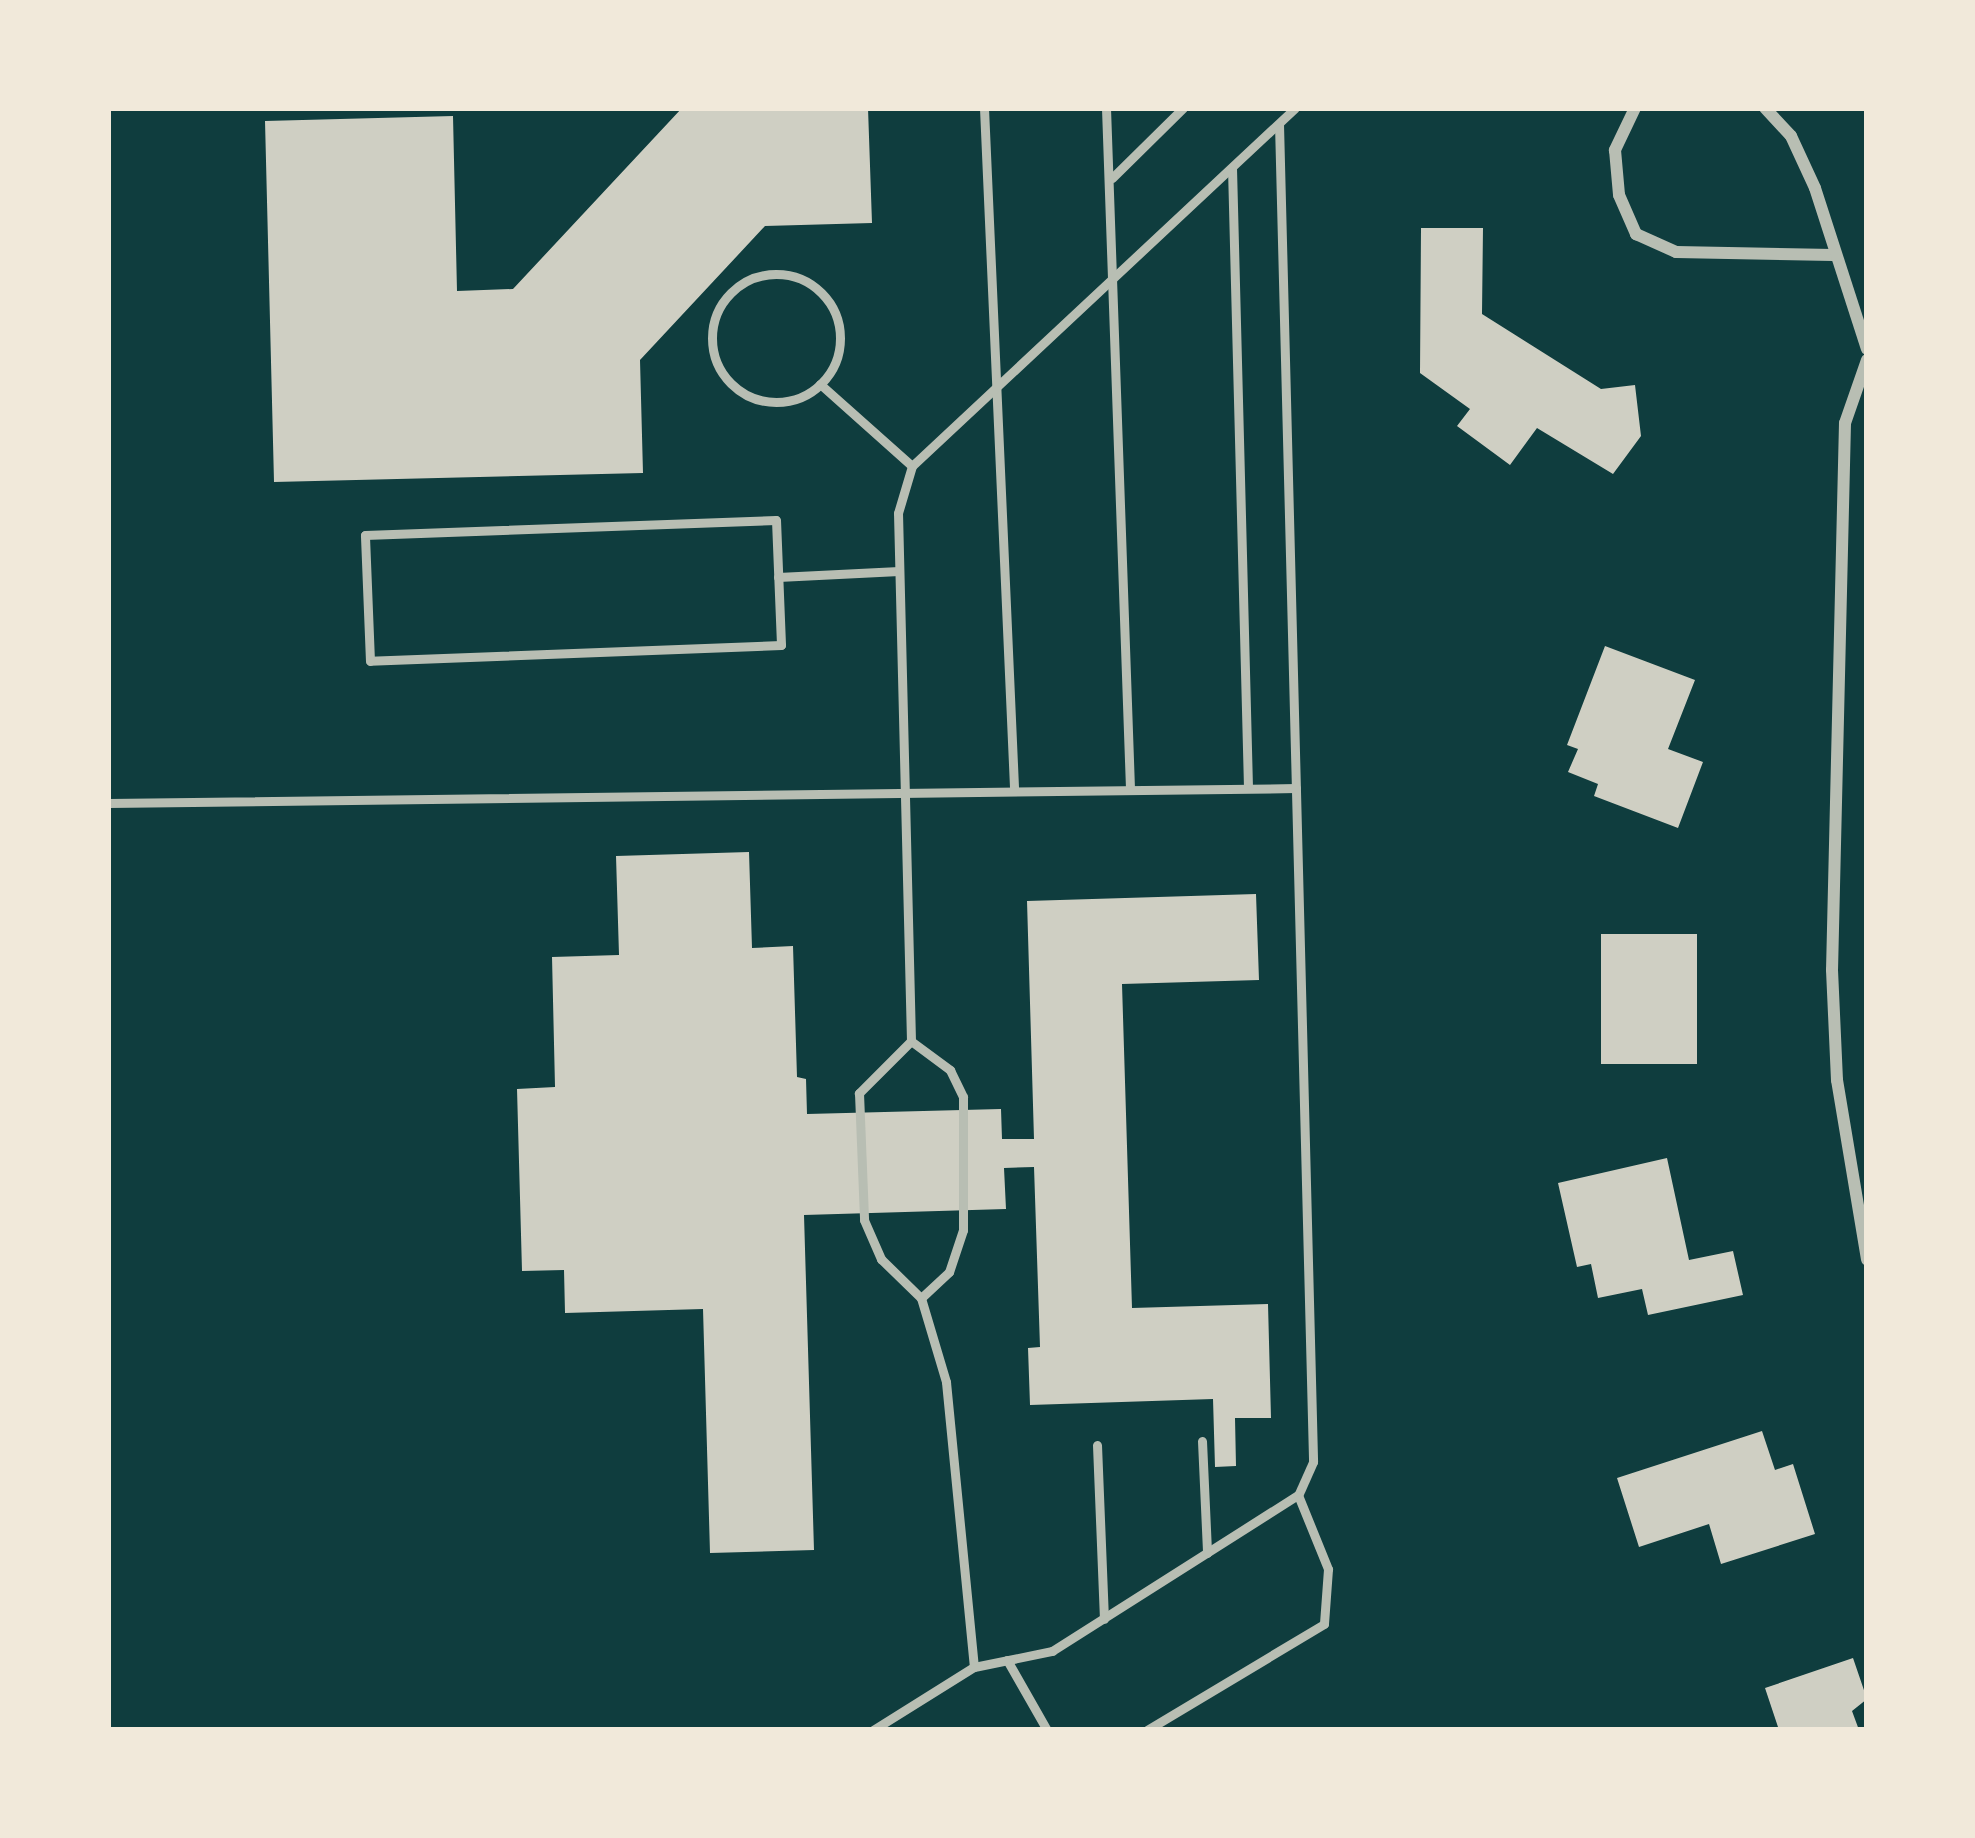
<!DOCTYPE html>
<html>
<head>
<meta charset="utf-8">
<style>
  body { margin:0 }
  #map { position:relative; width:1975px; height:1838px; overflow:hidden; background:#0f3d3e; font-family:"Titillium Web",sans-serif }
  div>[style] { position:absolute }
  .building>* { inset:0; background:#cfcfc3; transform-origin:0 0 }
  .service>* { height:9px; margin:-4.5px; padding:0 4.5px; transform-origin:4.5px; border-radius:4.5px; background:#b8beb3 }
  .service>.ring { margin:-4.5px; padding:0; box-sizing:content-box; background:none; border:9px solid #b8beb3; border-radius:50% }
  .minor>* { height:12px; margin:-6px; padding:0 6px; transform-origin:6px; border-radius:6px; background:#b8beb3 }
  span { translate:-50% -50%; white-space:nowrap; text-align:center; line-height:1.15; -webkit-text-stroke:10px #f1e9da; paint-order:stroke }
  .frame { position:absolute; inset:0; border:111px solid #f1e9da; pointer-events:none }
</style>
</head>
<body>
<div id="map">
  <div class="building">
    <div style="clip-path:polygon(682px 108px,868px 108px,872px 223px,765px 226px,640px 360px,643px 473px,274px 482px,265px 121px,453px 116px,457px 291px,513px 289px)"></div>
    <div style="clip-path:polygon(1421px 228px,1483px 228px,1482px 314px,1601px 389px,1635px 385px,1641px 436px,1613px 474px,1537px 428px,1510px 465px,1457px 426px,1470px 409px,1420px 373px)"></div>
    <div style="clip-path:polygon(1605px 646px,1695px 680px,1668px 749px,1703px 762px,1678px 828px,1594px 796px,1598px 784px,1568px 772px,1578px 749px,1567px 745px)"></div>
    <div style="clip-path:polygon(749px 852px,752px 948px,793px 946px,797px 1077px,806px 1079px,807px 1114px,1001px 1109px,1002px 1139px,1034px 1139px,1027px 901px,1256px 894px,1259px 980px,1122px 984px,1132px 1308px,1268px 1304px,1271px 1418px,1235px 1418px,1236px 1466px,1215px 1467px,1213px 1399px,1030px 1405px,1028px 1348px,1040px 1347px,1034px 1167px,1004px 1168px,1006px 1209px,804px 1215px,814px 1550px,710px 1553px,703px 1309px,565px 1313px,564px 1270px,522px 1271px,517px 1089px,555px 1087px,552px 957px,619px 955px,616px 856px)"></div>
    <div style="left:1601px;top:934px;width:96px;height:130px"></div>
    <div style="clip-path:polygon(1667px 1158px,1689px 1260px,1733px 1251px,1743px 1295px,1648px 1315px,1642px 1289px,1598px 1298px,1591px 1264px,1577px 1267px,1558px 1183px)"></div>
    <div style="clip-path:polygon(1762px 1431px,1775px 1470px,1793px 1464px,1815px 1534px,1721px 1564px,1709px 1524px,1639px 1547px,1617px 1478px)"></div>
    <div style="clip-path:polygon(1853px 1658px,1867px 1699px,1852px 1711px,1859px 1730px,1779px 1730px,1765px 1688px)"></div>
  </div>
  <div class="service">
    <div style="left:984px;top:108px;width:681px;rotate:87.47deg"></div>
    <div style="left:1106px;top:108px;width:680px;rotate:87.98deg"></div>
    <div style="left:1279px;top:124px;width:1338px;rotate:88.54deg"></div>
    <div style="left:1313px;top:1462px;width:36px;rotate:114deg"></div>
    <div style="left:1232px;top:168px;width:620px;rotate:88.52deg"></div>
    <div style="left:1112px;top:178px;width:100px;rotate:-44.6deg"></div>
    <div class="ring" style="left:712px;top:274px;width:119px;height:119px"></div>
    <div style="left:820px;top:384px;width:123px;rotate:41.7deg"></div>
    <div style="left:776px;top:520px;width:125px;rotate:87.7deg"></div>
    <div style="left:781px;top:645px;width:411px;rotate:177.8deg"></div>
    <div style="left:370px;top:661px;width:126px;rotate:-92.3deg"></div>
    <div style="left:365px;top:535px;width:411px;rotate:-2.1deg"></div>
    <div style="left:778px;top:577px;width:121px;rotate:-2.8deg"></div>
    <div style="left:108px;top:803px;width:1188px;rotate:-0.72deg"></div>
    <div style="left:911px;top:1041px;width:528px;rotate:-91.41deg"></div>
    <div style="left:898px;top:513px;width:49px;rotate:-73.4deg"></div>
    <div style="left:912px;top:466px;width:524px;rotate:-43.07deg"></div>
    <div style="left:911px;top:1041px;width:74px;rotate:135deg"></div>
    <div style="left:859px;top:1093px;width:127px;rotate:87.7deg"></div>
    <div style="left:864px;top:1220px;width:43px;rotate:66.4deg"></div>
    <div style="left:881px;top:1259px;width:56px;rotate:44.3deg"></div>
    <div style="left:921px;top:1298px;width:88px;rotate:73.4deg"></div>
    <div style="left:946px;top:1382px;width:286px;rotate:84.4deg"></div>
    <div style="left:911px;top:1041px;width:49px;rotate:36.6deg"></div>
    <div style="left:950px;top:1070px;width:30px;rotate:64deg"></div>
    <div style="left:963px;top:1097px;width:133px;rotate:90deg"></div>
    <div style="left:963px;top:1230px;width:44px;rotate:108.4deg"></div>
    <div style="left:949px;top:1272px;width:38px;rotate:137deg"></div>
    <div style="left:1202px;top:1441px;width:112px;rotate:87.4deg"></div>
    <div style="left:1097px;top:1445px;width:174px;rotate:87.7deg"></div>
    <div style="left:1007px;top:1660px;width:81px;rotate:60.3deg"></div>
    <div style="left:873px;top:1730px;width:119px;rotate:-32deg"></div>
    <div style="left:974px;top:1667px;width:80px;rotate:-11.6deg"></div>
    <div style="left:1052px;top:1651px;width:291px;rotate:-32.4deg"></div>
    <div style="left:1298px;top:1495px;width:80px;rotate:67.9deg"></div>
    <div style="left:1328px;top:1569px;width:55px;rotate:94.2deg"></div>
    <div style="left:1324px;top:1624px;width:206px;rotate:149.1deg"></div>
  </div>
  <div class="minor">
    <div style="left:1635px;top:108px;width:47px;rotate:115.5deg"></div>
    <div style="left:1615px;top:150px;width:45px;rotate:84.9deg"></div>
    <div style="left:1619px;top:195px;width:43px;rotate:66.4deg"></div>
    <div style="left:1636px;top:234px;width:44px;rotate:24.2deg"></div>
    <div style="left:1676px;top:252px;width:157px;rotate:1.1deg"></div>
    <div style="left:1765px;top:108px;width:38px;rotate:47deg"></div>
    <div style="left:1791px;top:136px;width:57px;rotate:65.2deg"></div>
    <div style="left:1815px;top:188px;width:169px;rotate:72.1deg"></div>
    <div style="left:1867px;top:360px;width:67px;rotate:109.2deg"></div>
    <div style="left:1845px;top:423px;width:547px;rotate:91.36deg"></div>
    <div style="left:1832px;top:970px;width:110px;rotate:87.4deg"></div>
    <div style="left:1837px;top:1080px;width:182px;rotate:80.5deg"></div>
  </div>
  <div class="frame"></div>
</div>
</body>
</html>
